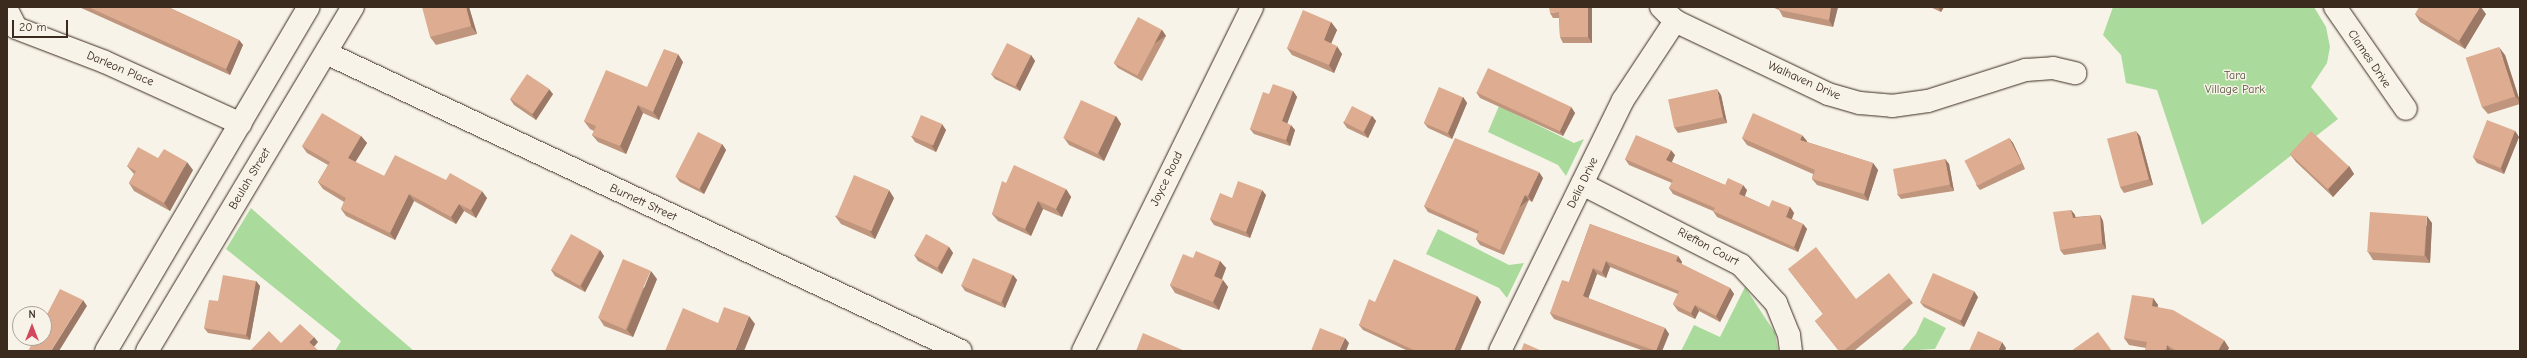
<!DOCTYPE html>
<html>
<head>
<meta charset="utf-8">
<style>
  body { margin:0 }
  #map { position:relative; width:2527px; height:358px; overflow:hidden; background:#f7f3e8; font-family:"Comic Neue",sans-serif }
  div>[style] { position:absolute }
  .green>* { inset:0; background:#aadb9c }
  .roads { filter:drop-shadow(0 0 1px #3b2a1e) drop-shadow(0 0 1px #3b2a1e) }
  .minor>* { height:22px; margin:-11px; padding:0 11px; transform-origin:11px; border-radius:11px; background:#f7f3e8 }
  .secondary>* { height:22px; margin:-11px; padding:0 11px; transform-origin:11px; border-radius:11px; background:#f7f3e8 }
  .wall>* { inset:0; background:#bf957d }
  .shaded-wall>* { inset:0; background:#9b7966; transform-origin:0 0 }
  .building>* { inset:0; background:#dead91; transform-origin:0 0 }
  span { translate:-50% -50%; white-space:nowrap; text-align:center; line-height:1.15; -webkit-text-stroke:3px #f7f3e8; paint-order:stroke }
  .street-label { font-size:12px; color:#3b2a1e }
  .park-label { font-size:12px; color:#57563e }
  .frame { position:absolute; inset:0; border:8px solid #3b2a1e; pointer-events:none }
  .north { position:absolute; left:12px; top:306px; width:40px; height:40px; box-sizing:border-box; background:#f7f3e8; border:1px solid #aca397; border-radius:50%; rotate:0deg; font-size:11px; font-weight:700; line-height:16px; text-align:center; color:#3b2a1e }
  .north::after { content:''; display:block; margin:auto; width:14px; height:18px; background:#d1495b; clip-path:polygon(50% 0,100% 100%,50% 72%,0 100%) }
  .scale { position:absolute; left:12px; top:20px; width:56px; height:18px; box-sizing:border-box; border:2px solid #3b2a1e; border-top:0; padding-left:5px; font-size:12px; line-height:14px; white-space:nowrap; color:#3b2a1e; -webkit-text-stroke:3px #f7f3e8; paint-order:stroke }
</style>
</head>
<body>
<div id="map">
  <div class="green">
    <div style="clip-path:polygon(2113px 7px,2314px 7px,2326px 27px,2330px 47px,2327px 63px,2311px 87px,2338px 119px,2202px 225px,2157px 90px,2126px 83px,2121px 55px,2103px 35px)"></div>
    <div style="clip-path:polygon(1499px 106px,1574px 143px,1584px 139px,1566px 176px,1558px 165px,1488px 132px)"></div>
    <div style="clip-path:polygon(251px 208px,364px 308px,414px 351px,335px 351px,341px 341px,226px 249px)"></div>
    <div style="clip-path:polygon(1438px 229px,1509px 265px,1524px 263px,1507px 298px,1499px 288px,1426px 254px)"></div>
    <div style="clip-path:polygon(1745px 287px,1775px 333px,1778px 351px,1681px 351px,1694px 325px,1720px 337px)"></div>
    <div style="clip-path:polygon(1924px 317px,1946px 328px,1935px 349px,1901px 351px,1916px 334px)"></div>
  </div>
  <div class="roads">
    <div class="minor">
      <div style="left:1661px;top:7px;width:20px;rotate:45deg"></div>
      <div style="left:1675px;top:21px;width:170px;rotate:25.5deg"></div>
      <div style="left:1828px;top:94px;width:33px;rotate:16deg"></div>
      <div style="left:1860px;top:103px;width:32px;rotate:5deg"></div>
      <div style="left:1892px;top:106px;width:36px;rotate:-8deg"></div>
      <div style="left:1928px;top:101px;width:103px;rotate:-17.6deg"></div>
      <div style="left:2026px;top:70px;width:27px;rotate:-4deg"></div>
      <div style="left:2053px;top:68px;width:23px;rotate:13deg"></div>
      <div style="left:2335px;top:7px;width:124px;rotate:55.2deg"></div>
      <div style="left:7px;top:10px;width:20px;rotate:63deg"></div>
      <div style="left:16px;top:28px;width:95px;rotate:20.9deg"></div>
      <div style="left:105px;top:62px;width:149px;rotate:24.5deg"></div>
      <div style="left:326px;top:53px;width:701px;rotate:25.14deg"></div>
      <div style="left:1582px;top:184px;width:178px;rotate:27deg"></div>
      <div style="left:1741px;top:265px;width:52px;rotate:47.4deg"></div>
      <div style="left:1776px;top:303px;width:35px;rotate:68deg"></div>
      <div style="left:1789px;top:335px;width:16px;rotate:83deg"></div>
      <div style="left:1083px;top:351px;width:383px;rotate:-63.8deg"></div>
      <div style="left:1500px;top:351px;width:280px;rotate:-63.9deg"></div>
      <div style="left:1623px;top:100px;width:95px;rotate:-56.6deg"></div>
    </div>
    <div class="secondary">
      <div style="left:106px;top:351px;width:399px;rotate:-59.5deg"></div>
      <div style="left:147px;top:351px;width:401px;rotate:-59.1deg"></div>
    </div>
  </div>
  <div class="wall">
    <div style="clip-path:polygon(79px 7px,168px 7px,239px 40px,243px 45px,230px 75px)"></div>
    <div style="clip-path:polygon(469px 7px,477px 34px,436px 45px,430px 37px)"></div>
    <div style="clip-path:polygon(1592px 7px,1592px 43px,1563px 43px,1560px 37px,1559px 18px,1553px 18px,1550px 13px)"></div>
    <div style="clip-path:polygon(1772px 7px,1838px 7px,1833px 27px,1783px 17px,1779px 10px)"></div>
    <div style="clip-path:polygon(1930px 7px,1944px 7px,1941px 12px)"></div>
    <div style="clip-path:polygon(2415px 14px,2486px 14px,2465px 49px,2420px 22px)"></div>
    <div style="clip-path:polygon(1331px 22px,1337px 30px,1331px 44px,1342px 54px,1334px 73px,1292px 55px,1287px 48px)"></div>
    <div style="clip-path:polygon(1162px 30px,1166px 36px,1142px 81px,1118px 68px,1114px 63px)"></div>
    <div style="clip-path:polygon(1031px 55px,1035px 61px,1020px 91px,995px 79px,991px 74px)"></div>
    <div style="clip-path:polygon(2505px 55px,2520px 101px,2520px 104px,2488px 114px,2482px 107px)"></div>
    <div style="clip-path:polygon(683px 62px,659px 120px,643px 113px,626px 154px,598px 142px,592px 135px,594px 131px,590px 129px,584px 121px,647px 87px)"></div>
    <div style="clip-path:polygon(1293px 91px,1297px 97px,1287px 123px,1295px 130px,1290px 146px,1254px 134px,1250px 129px,1269px 94px)"></div>
    <div style="clip-path:polygon(1476px 92px,1571px 107px,1575px 113px,1563px 136px,1480px 98px)"></div>
    <div style="clip-path:polygon(553px 94px,536px 120px,514px 105px,510px 99px)"></div>
    <div style="clip-path:polygon(1721px 95px,1727px 123px,1678px 133px,1674px 127px)"></div>
    <div style="clip-path:polygon(1463px 97px,1467px 103px,1452px 139px,1428px 128px,1424px 123px)"></div>
    <div style="clip-path:polygon(1116px 116px,1121px 124px,1104px 161px,1069px 145px,1064px 138px)"></div>
    <div style="clip-path:polygon(1372px 116px,1376px 121px,1368px 138px,1347px 128px,1343px 122px)"></div>
    <div style="clip-path:polygon(946px 130px,936px 152px,915px 142px,911px 136px)"></div>
    <div style="clip-path:polygon(2515px 131px,2519px 137px,2504px 174px,2477px 163px,2473px 157px)"></div>
    <div style="clip-path:polygon(361px 136px,367px 143px,355px 162px,384px 176px,446px 180px,487px 198px,476px 218px,464px 211px,456px 224px,414px 201px,395px 240px,346px 216px,341px 209px,344px 202px,323px 189px,318px 182px,328px 165px,307px 153px,302px 146px)"></div>
    <div style="clip-path:polygon(2140px 136px,2153px 185px,2124px 193px,2120px 187px)"></div>
    <div style="clip-path:polygon(1742px 138px,1807px 141px,1807px 142px,1873px 163px,1878px 170px,1868px 201px,1817px 185px,1812px 179px,1813px 174px,1747px 145px)"></div>
    <div style="clip-path:polygon(2009px 138px,2013px 143px,2025px 169px,1980px 190px,1976px 185px)"></div>
    <div style="clip-path:polygon(722px 144px,726px 150px,704px 194px,680px 182px,676px 177px)"></div>
    <div style="clip-path:polygon(2290px 154px,2349px 166px,2354px 174px,2333px 197px,2296px 162px)"></div>
    <div style="clip-path:polygon(1675px 155px,1672px 162px,1725px 185px,1747px 190px,1745px 196px,1769px 207px,1790px 207px,1794px 213px,1792px 219px,1803px 224px,1807px 229px,1798px 252px,1717px 217px,1713px 211px,1673px 194px,1669px 188px,1672px 183px,1629px 165px,1625px 159px)"></div>
    <div style="clip-path:polygon(158px 158px,193px 170px,170px 211px,134px 191px,129px 183px,134px 174px,127px 166px)"></div>
    <div style="clip-path:polygon(1945px 159px,1949px 164px,1954px 191px,1901px 199px,1897px 194px)"></div>
    <div style="clip-path:polygon(1543px 178px,1532px 202px,1529px 200px,1504px 255px,1480px 245px,1476px 239px,1478px 234px,1428px 212px,1424px 206px)"></div>
    <div style="clip-path:polygon(1006px 183px,1066px 189px,1071px 197px,1062px 217px,1043px 209px,1031px 236px,998px 221px,992px 214px)"></div>
    <div style="clip-path:polygon(1266px 195px,1250px 238px,1214px 225px,1210px 219px,1232px 198px)"></div>
    <div style="clip-path:polygon(894px 198px,875px 239px,841px 224px,835px 216px)"></div>
    <div style="clip-path:polygon(2071px 210px,2075px 215px,2075px 217px,2100px 215px,2103px 221px,2106px 249px,2064px 255px,2060px 250px)"></div>
    <div style="clip-path:polygon(2432px 223px,2430px 263px,2373px 260px,2368px 252px)"></div>
    <div style="clip-path:polygon(1590px 224px,1678px 256px,1682px 262px,1681px 264px,1730px 288px,1734px 294px,1720px 322px,1699px 311px,1695px 319px,1678px 311px,1673px 304px,1678px 294px,1610px 267px,1606px 278px,1597px 274px,1588px 298px,1665px 328px,1669px 334px,1662px 351px,1644px 351px,1554px 319px,1550px 313px,1569px 282px)"></div>
    <div style="clip-path:polygon(949px 247px,953px 253px,942px 274px,918px 261px,914px 255px)"></div>
    <div style="clip-path:polygon(600px 250px,604px 256px,585px 292px,555px 276px,551px 270px)"></div>
    <div style="clip-path:polygon(1193px 258px,1220px 261px,1226px 268px,1222px 279px,1228px 287px,1219px 310px,1175px 293px,1170px 285px)"></div>
    <div style="clip-path:polygon(1788px 269px,1856px 299px,1909px 298px,1913px 303px,1854px 351px,1839px 351px,1815px 321px,1823px 314px)"></div>
    <div style="clip-path:polygon(1013px 275px,1017px 280px,1005px 308px,965px 291px,961px 285px)"></div>
    <div style="clip-path:polygon(657px 279px,633px 337px,604px 326px,599px 318px)"></div>
    <div style="clip-path:polygon(256px 281px,260px 286px,250px 340px,208px 333px,204px 328px,218px 301px)"></div>
    <div style="clip-path:polygon(1477px 296px,1481px 302px,1460px 351px,1408px 351px,1363px 330px,1359px 325px,1375px 302px)"></div>
    <div style="clip-path:polygon(1978px 297px,1964px 327px,1924px 307px,1920px 302px)"></div>
    <div style="clip-path:polygon(2153px 298px,2158px 305px,2157px 307px,2229px 348px,2227px 351px,2145px 351px,2146px 348px,2129px 345px,2124px 338px)"></div>
  </div>
  <div class="shaded-wall">
    <div style="clip-path:polygon(466px 7px,469px 7px,477px 34px,471px 26px)"></div>
    <div style="clip-path:polygon(1588px 7px,1592px 7px,1592px 43px,1588px 37px)"></div>
    <div style="clip-path:polygon(1831px 7px,1838px 7px,1833px 27px,1829px 20px)"></div>
    <div style="clip-path:polygon(1938px 7px,1944px 7px,1941px 12px)"></div>
    <div style="clip-path:polygon(2480px 7px,2481px 7px,2486px 14px,2465px 49px,2459px 41px)"></div>
    <div style="clip-path:polygon(1331px 22px,1337px 30px,1329px 48px,1324px 40px)"></div>
    <div style="left:1162px;top:30px;width:7px;height:51px;rotate:56deg"></div>
    <div style="clip-path:polygon(239px 40px,243px 45px,230px 75px,226px 69px)"></div>
    <div style="clip-path:polygon(1337px 46px,1342px 54px,1334px 73px,1329px 65px)"></div>
    <div style="clip-path:polygon(2499px 47px,2505px 55px,2520px 102px,2515px 96px)"></div>
    <div style="clip-path:polygon(678px 54px,683px 62px,659px 120px,653px 112px)"></div>
    <div style="clip-path:polygon(1031px 55px,1035px 61px,1020px 91px,1016px 86px)"></div>
    <div style="clip-path:polygon(549px 89px,553px 94px,536px 120px,532px 114px)"></div>
    <div style="clip-path:polygon(1717px 89px,1721px 95px,1727px 123px,1723px 117px)"></div>
    <div style="clip-path:polygon(1293px 91px,1297px 97px,1286px 127px,1282px 121px)"></div>
    <div style="clip-path:polygon(1463px 97px,1467px 103px,1452px 139px,1448px 133px)"></div>
    <div style="clip-path:polygon(638px 105px,643px 113px,626px 154px,620px 146px)"></div>
    <div style="clip-path:polygon(1571px 107px,1575px 113px,1563px 136px,1559px 130px)"></div>
    <div style="clip-path:polygon(1116px 116px,1121px 124px,1104px 161px,1098px 153px)"></div>
    <div style="clip-path:polygon(1372px 116px,1376px 121px,1368px 138px,1364px 132px)"></div>
    <div style="clip-path:polygon(942px 124px,946px 130px,936px 152px,932px 146px)"></div>
    <div style="clip-path:polygon(1291px 125px,1295px 130px,1290px 146px,1286px 140px)"></div>
    <div style="clip-path:polygon(2136px 131px,2140px 136px,2153px 185px,2149px 179px)"></div>
    <div style="clip-path:polygon(2515px 131px,2519px 137px,2504px 174px,2501px 168px)"></div>
    <div style="clip-path:polygon(1802px 135px,1807px 141px,1805px 147px,1800px 140px)"></div>
    <div style="clip-path:polygon(361px 136px,367px 143px,353px 166px,348px 158px)"></div>
    <div style="clip-path:polygon(2009px 138px,2013px 143px,2025px 169px,2022px 163px)"></div>
    <div style="clip-path:polygon(722px 144px,726px 150px,704px 194px,700px 189px)"></div>
    <div style="clip-path:polygon(1671px 150px,1675px 155px,1670px 165px,1666px 160px)"></div>
    <div style="clip-path:polygon(1945px 159px,1949px 164px,1954px 191px,1950px 185px)"></div>
    <div style="clip-path:polygon(187px 162px,193px 170px,170px 211px,164px 203px)"></div>
    <div style="clip-path:polygon(1873px 163px,1878px 170px,1868px 201px,1864px 194px)"></div>
    <div style="clip-path:polygon(2349px 166px,2354px 174px,2333px 197px,2328px 189px)"></div>
    <div style="clip-path:polygon(1539px 172px,1543px 178px,1532px 202px,1528px 196px)"></div>
    <div style="clip-path:polygon(1743px 185px,1747px 190px,1743px 200px,1739px 194px)"></div>
    <div style="clip-path:polygon(1066px 189px,1071px 197px,1062px 217px,1056px 209px)"></div>
    <div style="clip-path:polygon(889px 190px,894px 198px,875px 239px,870px 231px)"></div>
    <div style="clip-path:polygon(1262px 190px,1266px 195px,1250px 238px,1246px 232px)"></div>
    <div style="clip-path:polygon(482px 191px,487px 198px,476px 218px,471px 210px)"></div>
    <div style="clip-path:polygon(409px 194px,414px 201px,395px 240px,390px 233px)"></div>
    <div style="left:1525px;top:195px;width:6px;height:60px;rotate:51deg"></div>
    <div style="clip-path:polygon(1038px 201px,1043px 209px,1031px 236px,1025px 229px)"></div>
    <div style="clip-path:polygon(459px 204px,464px 211px,456px 224px,451px 217px)"></div>
    <div style="clip-path:polygon(1790px 207px,1794px 213px,1790px 223px,1786px 217px)"></div>
    <div style="clip-path:polygon(2071px 210px,2075px 215px,2077px 223px,2073px 218px)"></div>
    <div style="clip-path:polygon(2100px 215px,2103px 221px,2106px 249px,2102px 243px)"></div>
    <div style="clip-path:polygon(2427px 216px,2432px 223px,2430px 263px,2425px 255px)"></div>
    <div style="clip-path:polygon(1803px 224px,1807px 229px,1798px 252px,1794px 247px)"></div>
    <div style="clip-path:polygon(949px 247px,953px 253px,942px 274px,938px 268px)"></div>
    <div style="clip-path:polygon(600px 250px,604px 256px,585px 292px,581px 286px)"></div>
    <div style="clip-path:polygon(1678px 256px,1682px 262px,1680px 267px,1676px 261px)"></div>
    <div style="clip-path:polygon(1220px 261px,1226px 268px,1220px 284px,1214px 276px)"></div>
    <div style="clip-path:polygon(1606px 261px,1610px 267px,1606px 278px,1602px 272px)"></div>
    <div style="clip-path:polygon(1593px 268px,1597px 274px,1587px 302px,1583px 296px)"></div>
    <div style="clip-path:polygon(651px 271px,657px 279px,633px 337px,627px 330px)"></div>
    <div style="clip-path:polygon(1013px 275px,1017px 280px,1005px 308px,1002px 302px)"></div>
    <div style="clip-path:polygon(1223px 280px,1228px 287px,1219px 310px,1213px 302px)"></div>
    <div style="clip-path:polygon(256px 281px,260px 286px,250px 340px,246px 335px)"></div>
    <div style="clip-path:polygon(1730px 288px,1734px 294px,1720px 322px,1716px 316px)"></div>
    <div style="clip-path:polygon(1974px 291px,1978px 297px,1964px 327px,1960px 321px)"></div>
    <div style="clip-path:polygon(1477px 296px,1481px 302px,1460px 351px,1454px 351px)"></div>
    <div style="clip-path:polygon(2153px 298px,2158px 305px,2156px 313px,2152px 306px)"></div>
    <div style="clip-path:polygon(83px 300px,87px 306px,59px 351px,51px 351px)"></div>
    <div style="clip-path:polygon(1695px 305px,1699px 311px,1695px 319px,1691px 313px)"></div>
    <div style="clip-path:polygon(749px 316px,755px 324px,744px 351px,735px 351px)"></div>
    <div style="clip-path:polygon(1665px 328px,1669px 334px,1662px 351px,1656px 351px)"></div>
    <div style="clip-path:polygon(314px 337px,318px 342px,313px 348px,309px 342px)"></div>
    <div style="clip-path:polygon(1345px 338px,1349px 343px,1346px 351px,1339px 351px)"></div>
    <div style="clip-path:polygon(2224px 340px,2229px 348px,2227px 351px,2218px 351px)"></div>
    <div style="clip-path:polygon(2002px 342px,2006px 348px,2005px 351px,1998px 351px)"></div>
    <div style="clip-path:polygon(2167px 345px,2171px 351px,2166px 351px)"></div>
  </div>
  <div class="building">
    <div style="clip-path:polygon(88px 7px,168px 7px,239px 40px,226px 69px)"></div>
    <div style="clip-path:polygon(422px 7px,466px 7px,471px 26px,430px 37px)"></div>
    <div style="clip-path:polygon(1549px 7px,1588px 7px,1588px 37px,1560px 37px,1559px 12px,1550px 13px)"></div>
    <div style="clip-path:polygon(1779px 7px,1831px 7px,1829px 20px,1779px 10px)"></div>
    <div style="clip-path:polygon(2419px 7px,2480px 7px,2459px 41px,2415px 14px)"></div>
    <div style="clip-path:polygon(1303px 10px,1331px 22px,1324px 40px,1337px 46px,1329px 65px,1287px 48px)"></div>
    <div style="left:1138px;top:17px;width:27px;height:52px;rotate:28deg"></div>
    <div style="left:1007px;top:43px;width:27px;height:35px;rotate:27deg"></div>
    <div style="left:2499px;top:47px;width:52px;height:35px;rotate:72deg"></div>
    <div style="clip-path:polygon(664px 49px,678px 54px,653px 112px,638px 105px,620px 146px,592px 135px,596px 126px,584px 121px,606px 70px,647px 87px)"></div>
    <div style="left:1488px;top:68px;width:92px;height:27px;rotate:25deg"></div>
    <div style="left:527px;top:74px;width:27px;height:30px;rotate:34deg"></div>
    <div style="clip-path:polygon(1273px 84px,1293px 91px,1282px 121px,1291px 125px,1286px 140px,1250px 129px,1263px 92px,1269px 94px)"></div>
    <div style="left:1439px;top:87px;width:26px;height:39px;rotate:23deg"></div>
    <div style="left:1717px;top:89px;width:29px;height:50px;rotate:78deg"></div>
    <div style="left:1081px;top:100px;width:38px;height:42px;rotate:25deg"></div>
    <div style="left:1352px;top:106px;width:22px;height:18px;rotate:27deg"></div>
    <div style="clip-path:polygon(322px 113px,361px 136px,348px 158px,384px 176px,395px 155px,446px 180px,450px 173px,482px 191px,471px 210px,459px 204px,451px 217px,409px 194px,390px 233px,341px 209px,346px 198px,318px 182px,330px 162px,302px 146px)"></div>
    <div style="clip-path:polygon(1753px 113px,1802px 135px,1800px 140px,1873px 163px,1864px 194px,1812px 179px,1815px 170px,1742px 138px)"></div>
    <div style="left:921px;top:115px;width:23px;height:23px;rotate:23deg"></div>
    <div style="left:2487px;top:120px;width:30px;height:40px;rotate:21deg"></div>
    <div style="left:2136px;top:131px;width:50px;height:30px;rotate:75deg"></div>
    <div style="left:2311px;top:131px;width:52px;height:31px;rotate:43deg"></div>
    <div style="left:698px;top:132px;width:27px;height:50px;rotate:27deg"></div>
    <div style="clip-path:polygon(1636px 135px,1671px 150px,1666px 160px,1725px 185px,1728px 178px,1743px 185px,1739px 194px,1769px 207px,1772px 200px,1790px 207px,1786px 217px,1803px 224px,1794px 247px,1713px 211px,1715px 208px,1669px 188px,1673px 180px,1625px 159px)"></div>
    <div style="clip-path:polygon(1455px 138px,1539px 172px,1528px 196px,1525px 195px,1500px 250px,1476px 239px,1479px 231px,1424px 206px)"></div>
    <div style="left:2009px;top:138px;width:28px;height:50px;rotate:63deg"></div>
    <div style="clip-path:polygon(138px 147px,158px 158px,164px 149px,187px 162px,164px 203px,129px 183px,136px 171px,127px 166px)"></div>
    <div style="left:1945px;top:159px;width:26px;height:53px;rotate:79deg"></div>
    <div style="clip-path:polygon(1014px 165px,1066px 189px,1056px 209px,1038px 201px,1025px 229px,992px 214px,1002px 181px,1006px 183px)"></div>
    <div style="left:854px;top:175px;width:38px;height:45px;rotate:23deg"></div>
    <div style="clip-path:polygon(1238px 181px,1262px 190px,1246px 232px,1210px 219px,1220px 193px,1232px 198px)"></div>
    <div style="clip-path:polygon(2071px 210px,2073px 218px,2100px 215px,2102px 243px,2060px 250px,2053px 212px)"></div>
    <div style="left:2370px;top:212px;width:57px;height:40px;rotate:4deg"></div>
    <div style="clip-path:polygon(1590px 224px,1678px 256px,1676px 261px,1730px 288px,1716px 316px,1695px 305px,1691px 313px,1673px 304px,1679px 291px,1606px 261px,1602px 272px,1593px 268px,1583px 296px,1665px 328px,1656px 351px,1550px 313px,1562px 280px,1569px 282px)"></div>
    <div style="left:571px;top:234px;width:33px;height:41px;rotate:29deg"></div>
    <div style="left:926px;top:234px;width:26px;height:24px;rotate:29deg"></div>
    <div style="clip-path:polygon(1816px 247px,1856px 299px,1889px 273px,1909px 298px,1843px 351px,1839px 351px,1815px 321px,1823px 314px,1788px 269px)"></div>
    <div style="clip-path:polygon(1196px 251px,1220px 261px,1214px 276px,1223px 280px,1213px 302px,1170px 285px,1183px 254px,1193px 258px)"></div>
    <div style="left:973px;top:258px;width:43px;height:30px;rotate:23deg"></div>
    <div style="left:623px;top:259px;width:30px;height:64px;rotate:23deg"></div>
    <div style="clip-path:polygon(1394px 259px,1477px 296px,1454px 351px,1416px 351px,1359px 325px,1369px 299px,1375px 302px)"></div>
    <div style="left:1933px;top:273px;width:45px;height:32px;rotate:24deg"></div>
    <div style="clip-path:polygon(223px 275px,256px 281px,246px 335px,204px 328px,209px 300px,218px 301px)"></div>
    <div style="clip-path:polygon(60px 289px,83px 300px,51px 351px,28px 351px,35px 338px,44px 338px,44px 320px)"></div>
    <div style="clip-path:polygon(2132px 295px,2153px 298px,2152px 306px,2173px 310px,2224px 340px,2218px 351px,2177px 351px,2167px 345px,2166px 351px,2145px 351px,2147px 342px,2124px 338px)"></div>
    <div style="clip-path:polygon(724px 307px,749px 316px,735px 351px,665px 351px,683px 308px,718px 323px)"></div>
    <div style="clip-path:polygon(300px 324px,314px 337px,309px 342px,319px 351px,250px 351px,269px 331px,281px 343px)"></div>
    <div style="clip-path:polygon(1320px 328px,1345px 338px,1339px 351px,1311px 351px)"></div>
    <div style="clip-path:polygon(1978px 331px,2002px 342px,1998px 351px,1969px 351px)"></div>
    <div style="clip-path:polygon(2098px 332px,2112px 351px,2071px 351px)"></div>
    <div style="clip-path:polygon(1143px 333px,1185px 351px,1136px 351px)"></div>
    <div style="clip-path:polygon(1524px 343px,1542px 351px,1521px 351px)"></div>
  </div>
  <div class="street-label">
    <span style="left:2369px;top:59px;rotate:56deg">Clames Drive</span>
    <span style="left:120px;top:69px;rotate:23deg">Darleon Place</span>
    <span style="left:1804px;top:81px;rotate:24deg">Walhaven Drive</span>
    <span style="left:250px;top:179px;rotate:-59deg">Beulah Street</span>
    <span style="left:1167px;top:179px;rotate:-64deg">Joyce Road</span>
    <span style="left:1583px;top:183px;rotate:-64deg">Delia Drive</span>
    <span style="left:643px;top:203px;rotate:25deg">Burnett Street</span>
    <span style="left:1708px;top:247px;rotate:28deg">Riefton Court</span>
  </div>
  <div class="park-label">
    <span style="left:2235px;top:83px">Tara<br>Village Park</span>
  </div>
  <div class="frame"></div>
  <div class="north">N</div>
  <div class="scale">20 m</div>
</div>
</body>
</html>
